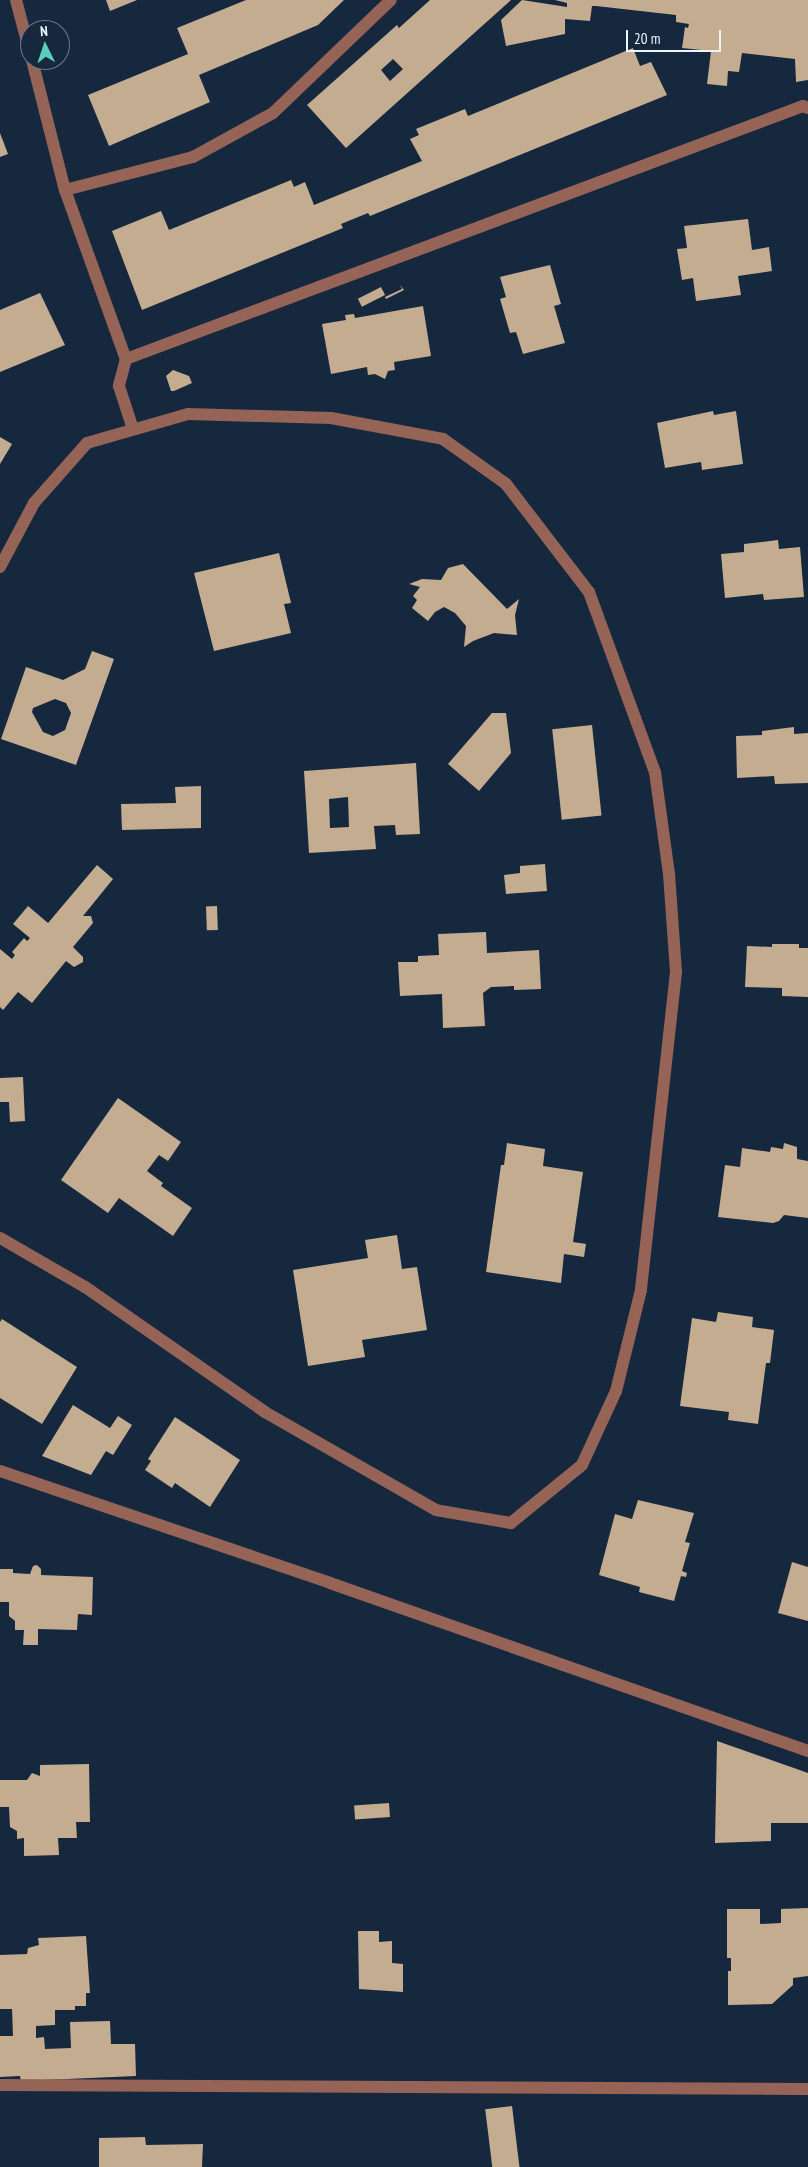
<!DOCTYPE html>
<html>
<head>
<meta charset="utf-8">
<style>
  body { margin:0 }
  #map { position:relative; width:808px; height:2167px; overflow:hidden; background:#16283d; font-family:"PT Sans Narrow",sans-serif }
  div>[style] { position:absolute }
  .building>* { inset:0; background:#c4ac91; transform-origin:0 0 }
  .lane>* { height:12px; margin:-6px; padding:0 6px; transform-origin:6px; border-radius:6px; background:#966457 }
  .street>* { height:12px; margin:-6px; padding:0 6px; transform-origin:6px; border-radius:6px; background:#966457 }
  span { translate:-50% -50%; white-space:nowrap; text-align:center; line-height:1.15; -webkit-text-stroke:5px #16283d; paint-order:stroke }
  .north { position:absolute; left:20px; top:20px; width:50px; height:50px; box-sizing:border-box; background:#16283d; border:1px solid #6c7a8a; border-radius:50%; rotate:356deg; font-size:14px; font-weight:700; line-height:20px; text-align:center; color:#edf4fd }
  .north::after { content:''; display:block; margin:auto; width:18px; height:22px; background:#5acebd; clip-path:polygon(50% 0,100% 100%,50% 72%,0 100%) }
  .scale { position:absolute; left:626px; top:30px; width:95px; height:22px; box-sizing:border-box; border:2px solid #edf4fd; border-top:0; padding-left:6px; font-size:15px; line-height:18px; white-space:nowrap; color:#edf4fd; -webkit-text-stroke:4px #16283d; paint-order:stroke }
</style>
</head>
<body>
<div id="map">
  <div class="building">
    <div style="clip-path:polygon(106px 0,137px 0,110px 11px)"></div>
    <div style="clip-path:polygon(246px 0,344px 0,318px 25px,199px 75px,210px 102px,109px 146px,88px 95px,188px 54px,177px 28px)"></div>
    <div style="clip-path:polygon(evenodd,430px 0,511px 0,346px 148px,307px 105px,397px 25px,399px 28px,430px 0,393px 59px,403px 69px,390px 81px,381px 70px,393px 59px)"></div>
    <div style="clip-path:polygon(522px 0,567px 7px,567px 3px,555px 0,808px 0,808px 80px,796px 82px,795px 59px,742px 53px,739px 72px,728px 71px,727px 86px,707px 84px,711px 51px,682px 48px,685px 27px,688px 28px,689px 24px,676px 22px,676px 15px,596px 6px,592px 6px,590px 21px,565px 19px,565px 34px,506px 46px,501px 20px)"></div>
    <div style="clip-path:polygon(633px 48px,640px 66px,651px 62px,667px 95px,370px 216px,368px 213px,341px 224px,343px 228px,142px 310px,112px 231px,161px 211px,169px 230px,291px 180px,294px 187px,305px 182px,314px 205px,422px 161px,410px 139px,419px 135px,416px 129px,465px 109px,468px 116px)"></div>
    <div style="clip-path:polygon(0 133px,8px 154px,0 157px)"></div>
    <div style="clip-path:polygon(748px 219px,752px 250px,769px 247px,772px 271px,738px 276px,741px 295px,696px 301px,693px 278px,682px 280px,677px 249px,687px 248px,684px 226px)"></div>
    <div style="clip-path:polygon(550px 265px,561px 304px,554px 306px,565px 343px,523px 354px,516px 332px,510px 333px,500px 299px,506px 297px,500px 277px)"></div>
    <div style="clip-path:polygon(400px 285px,404px 290px,386px 299px,385px 297px,402px 289px)"></div>
    <div style="left:381px;top:287px;width:9px;height:26px;rotate:63deg"></div>
    <div style="clip-path:polygon(40px 293px,65px 345px,0 372px,0 310px)"></div>
    <div style="clip-path:polygon(423px 306px,431px 356px,394px 362px,395px 370px,388px 371px,385px 379px,375px 374px,368px 375px,367px 367px,331px 374px,322px 324px,346px 320px,345px 315px,354px 314px,355px 318px)"></div>
    <div style="clip-path:polygon(173px 370px,189px 376px,192px 383px,174px 391px,171px 391px,166px 376px)"></div>
    <div style="clip-path:polygon(713px 411px,714px 415px,736px 411px,743px 464px,702px 470px,701px 462px,665px 468px,657px 423px)"></div>
    <div style="clip-path:polygon(0 437px,12px 444px,0 464px)"></div>
    <div style="clip-path:polygon(778px 540px,779px 549px,800px 547px,804px 597px,764px 600px,763px 594px,725px 598px,721px 554px,744px 552px,744px 544px)"></div>
    <div style="clip-path:polygon(279px 553px,291px 603px,284px 604px,291px 633px,214px 651px,194px 573px)"></div>
    <div style="clip-path:polygon(463px 564px,507px 609px,519px 599px,515px 615px,517px 635px,494px 633px,473px 641px,464px 647px,466px 626px,455px 613px,444px 607px,435px 612px,428px 621px,412px 608px,417px 600px,413px 596px,420px 587px,409px 584px,422px 579px,441px 580px,448px 568px)"></div>
    <div style="clip-path:polygon(evenodd,92px 651px,114px 659px,76px 765px,1px 739px,26px 667px,63px 680px,85px 669px,92px 651px,55px 699px,66px 703px,71px 713px,65px 730px,53px 736px,43px 732px,32px 712px,33px 708px,55px 699px)"></div>
    <div style="clip-path:polygon(492px 713px,506px 713px,511px 753px,479px 791px,448px 764px)"></div>
    <div style="left:592px;top:725px;width:91px;height:40px;rotate:84deg"></div>
    <div style="clip-path:polygon(794px 727px,794px 734px,808px 733px,808px 783px,775px 784px,774px 776px,737px 778px,736px 736px,762px 735px,762px 731px)"></div>
    <div style="clip-path:polygon(evenodd,416px 763px,420px 834px,396px 835px,395px 825px,374px 826px,376px 849px,309px 853px,304px 771px,416px 763px,348px 797px,349px 827px,330px 828px,329px 799px,348px 797px)"></div>
    <div style="clip-path:polygon(201px 786px,201px 828px,122px 830px,121px 804px,176px 803px,175px 787px)"></div>
    <div style="clip-path:polygon(545px 864px,547px 891px,506px 894px,504px 875px,520px 873px,520px 866px)"></div>
    <div style="clip-path:polygon(97px 865px,113px 879px,83px 916px,91px 916px,93px 923px,73px 947px,83px 957px,83px 962px,74px 967px,66px 961px,32px 1003px,18px 992px,3px 1010px,0 1007px,0 949px,12px 959px,15px 955px,12px 952px,24px 938px,27px 941px,30px 938px,13px 924px,28px 906px,48px 923px)"></div>
    <div style="left:217px;top:906px;width:24px;height:11px;rotate:88deg"></div>
    <div style="clip-path:polygon(486px 932px,487px 953px,539px 950px,541px 989px,514px 990px,514px 986px,491px 987px,483px 993px,485px 1026px,443px 1028px,442px 994px,400px 996px,398px 962px,418px 962px,418px 956px,439px 955px,438px 934px)"></div>
    <div style="clip-path:polygon(772px 944px,799px 944px,799px 948px,808px 948px,808px 997px,782px 996px,782px 988px,745px 987px,747px 946px,772px 947px)"></div>
    <div style="clip-path:polygon(23px 1077px,25px 1121px,10px 1122px,9px 1102px,0 1102px,0 1078px)"></div>
    <div style="clip-path:polygon(118px 1098px,181px 1142px,168px 1161px,159px 1155px,147px 1171px,163px 1183px,161px 1186px,192px 1208px,173px 1236px,119px 1198px,108px 1213px,61px 1180px)"></div>
    <div style="clip-path:polygon(507px 1143px,545px 1149px,543px 1166px,583px 1172px,573px 1242px,586px 1244px,584px 1257px,564px 1254px,561px 1283px,486px 1272px,501px 1165px,504px 1165px)"></div>
    <div style="clip-path:polygon(784px 1143px,797px 1147px,797px 1159px,808px 1161px,808px 1218px,784px 1215px,779px 1221px,773px 1223px,718px 1217px,725px 1165px,740px 1167px,742px 1148px,770px 1152px,771px 1147px,783px 1149px)"></div>
    <div style="clip-path:polygon(397px 1235px,402px 1269px,417px 1267px,427px 1330px,362px 1340px,365px 1357px,308px 1366px,293px 1270px,368px 1258px,365px 1240px)"></div>
    <div style="clip-path:polygon(718px 1312px,753px 1317px,752px 1327px,774px 1330px,770px 1363px,766px 1363px,758px 1424px,728px 1420px,729px 1412px,680px 1406px,692px 1318px,716px 1322px)"></div>
    <div style="clip-path:polygon(2px 1319px,77px 1367px,42px 1424px,0 1398px,0 1322px)"></div>
    <div style="clip-path:polygon(73px 1405px,110px 1428px,118px 1416px,132px 1425px,113px 1455px,106px 1451px,91px 1475px,42px 1456px)"></div>
    <div style="clip-path:polygon(175px 1417px,240px 1460px,210px 1507px,175px 1483px,172px 1488px,145px 1470px,151px 1461px,148px 1459px)"></div>
    <div style="clip-path:polygon(638px 1500px,694px 1513px,685px 1542px,690px 1543px,682px 1571px,687px 1573px,686px 1577px,681px 1576px,674px 1601px,639px 1592px,640px 1587px,599px 1575px,615px 1514px,632px 1519px)"></div>
    <div style="clip-path:polygon(792px 1562px,808px 1567px,808px 1621px,778px 1613px)"></div>
    <div style="clip-path:polygon(37px 1565px,41px 1569px,41px 1575px,93px 1577px,92px 1615px,78px 1614px,77px 1630px,38px 1629px,38px 1645px,23px 1645px,24px 1630px,15px 1630px,15px 1621px,9px 1616px,9px 1602px,0 1602px,0 1569px,13px 1569px,13px 1573px,30px 1574px,33px 1566px)"></div>
    <div style="clip-path:polygon(717px 1741px,808px 1773px,808px 1823px,771px 1823px,771px 1841px,715px 1843px)"></div>
    <div style="clip-path:polygon(89px 1764px,90px 1822px,76px 1822px,77px 1838px,58px 1838px,59px 1855px,24px 1856px,24px 1838px,17px 1839px,17px 1831px,10px 1827px,9px 1807px,0 1807px,0 1780px,27px 1780px,32px 1773px,40px 1776px,40px 1765px)"></div>
    <div style="left:389px;top:1803px;width:14px;height:35px;rotate:86deg"></div>
    <div style="clip-path:polygon(808px 1908px,808px 1976px,793px 1978px,793px 1985px,772px 2004px,728px 2005px,728px 1971px,731px 1971px,731px 1958px,727px 1958px,727px 1909px,760px 1909px,760px 1924px,781px 1923px,781px 1909px)"></div>
    <div style="clip-path:polygon(358px 1931px,379px 1931px,379px 1942px,392px 1941px,392px 1963px,403px 1964px,403px 1992px,359px 1989px)"></div>
    <div style="clip-path:polygon(86px 1936px,90px 1993px,86px 1993px,86px 2006px,75px 2006px,75px 2010px,55px 2010px,55px 2025px,36px 2026px,36px 2038px,44px 2037px,45px 2049px,71px 2048px,70px 2022px,110px 2021px,111px 2044px,135px 2044px,136px 2076px,21px 2081px,20px 2076px,0 2077px,0 2036px,13px 2036px,12px 2009px,0 2009px,0 1955px,27px 1954px,28px 1948px,39px 1945px,38px 1938px)"></div>
    <div style="left:512px;top:2106px;width:62px;height:27px;rotate:83deg"></div>
    <div style="clip-path:polygon(145px 2137px,146px 2145px,203px 2144px,202px 2167px,99px 2167px,99px 2138px)"></div>
  </div>
  <div class="lane">
    <div style="left:0;top:1471px;width:348px;rotate:18.7deg"></div>
    <div style="left:330px;top:1583px;width:507px;rotate:19.36deg"></div>
  </div>
  <div class="street">
    <div style="left:16px;top:0;width:55px;rotate:75.2deg"></div>
    <div style="left:32px;top:60px;width:134px;rotate:75.8deg"></div>
    <div style="left:65px;top:190px;width:180px;rotate:70.2deg"></div>
    <div style="left:126px;top:359px;width:723px;rotate:-20.49deg"></div>
    <div style="left:803px;top:106px;width:5px;rotate:22deg"></div>
    <div style="left:65px;top:190px;width:132px;rotate:-14.5deg"></div>
    <div style="left:193px;top:157px;width:91px;rotate:-28.8deg"></div>
    <div style="left:273px;top:113px;width:163px;rotate:-43.8deg"></div>
    <div style="left:126px;top:359px;width:28px;rotate:105deg"></div>
    <div style="left:119px;top:386px;width:45px;rotate:72deg"></div>
    <div style="left:0;top:567px;width:72px;rotate:-62deg"></div>
    <div style="left:34px;top:503px;width:80px;rotate:-48.5deg"></div>
    <div style="left:87px;top:443px;width:105px;rotate:-16deg"></div>
    <div style="left:188px;top:414px;width:143px;rotate:1.6deg"></div>
    <div style="left:331px;top:418px;width:114px;rotate:10.6deg"></div>
    <div style="left:443px;top:439px;width:77px;rotate:35.5deg"></div>
    <div style="left:506px;top:484px;width:136px;rotate:52.5deg"></div>
    <div style="left:589px;top:592px;width:192px;rotate:69.9deg"></div>
    <div style="left:655px;top:772px;width:103px;rotate:82.2deg"></div>
    <div style="left:669px;top:874px;width:98px;rotate:85.9deg"></div>
    <div style="left:676px;top:972px;width:320px;rotate:96.3deg"></div>
    <div style="left:641px;top:1290px;width:104px;rotate:103.9deg"></div>
    <div style="left:616px;top:1391px;width:81px;rotate:114.7deg"></div>
    <div style="left:582px;top:1465px;width:92px;rotate:140.8deg"></div>
    <div style="left:511px;top:1523px;width:76px;rotate:-170.2deg"></div>
    <div style="left:436px;top:1510px;width:197px;rotate:-150.2deg"></div>
    <div style="left:265px;top:1412px;width:219px;rotate:-145.2deg"></div>
    <div style="left:85px;top:1287px;width:98px;rotate:-150deg"></div>
    <div style="left:0;top:2085px;width:808px;rotate:0.28deg"></div>
  </div>
  <div class="north">N</div>
  <div class="scale">20 m</div>
</div>
</body>
</html>
